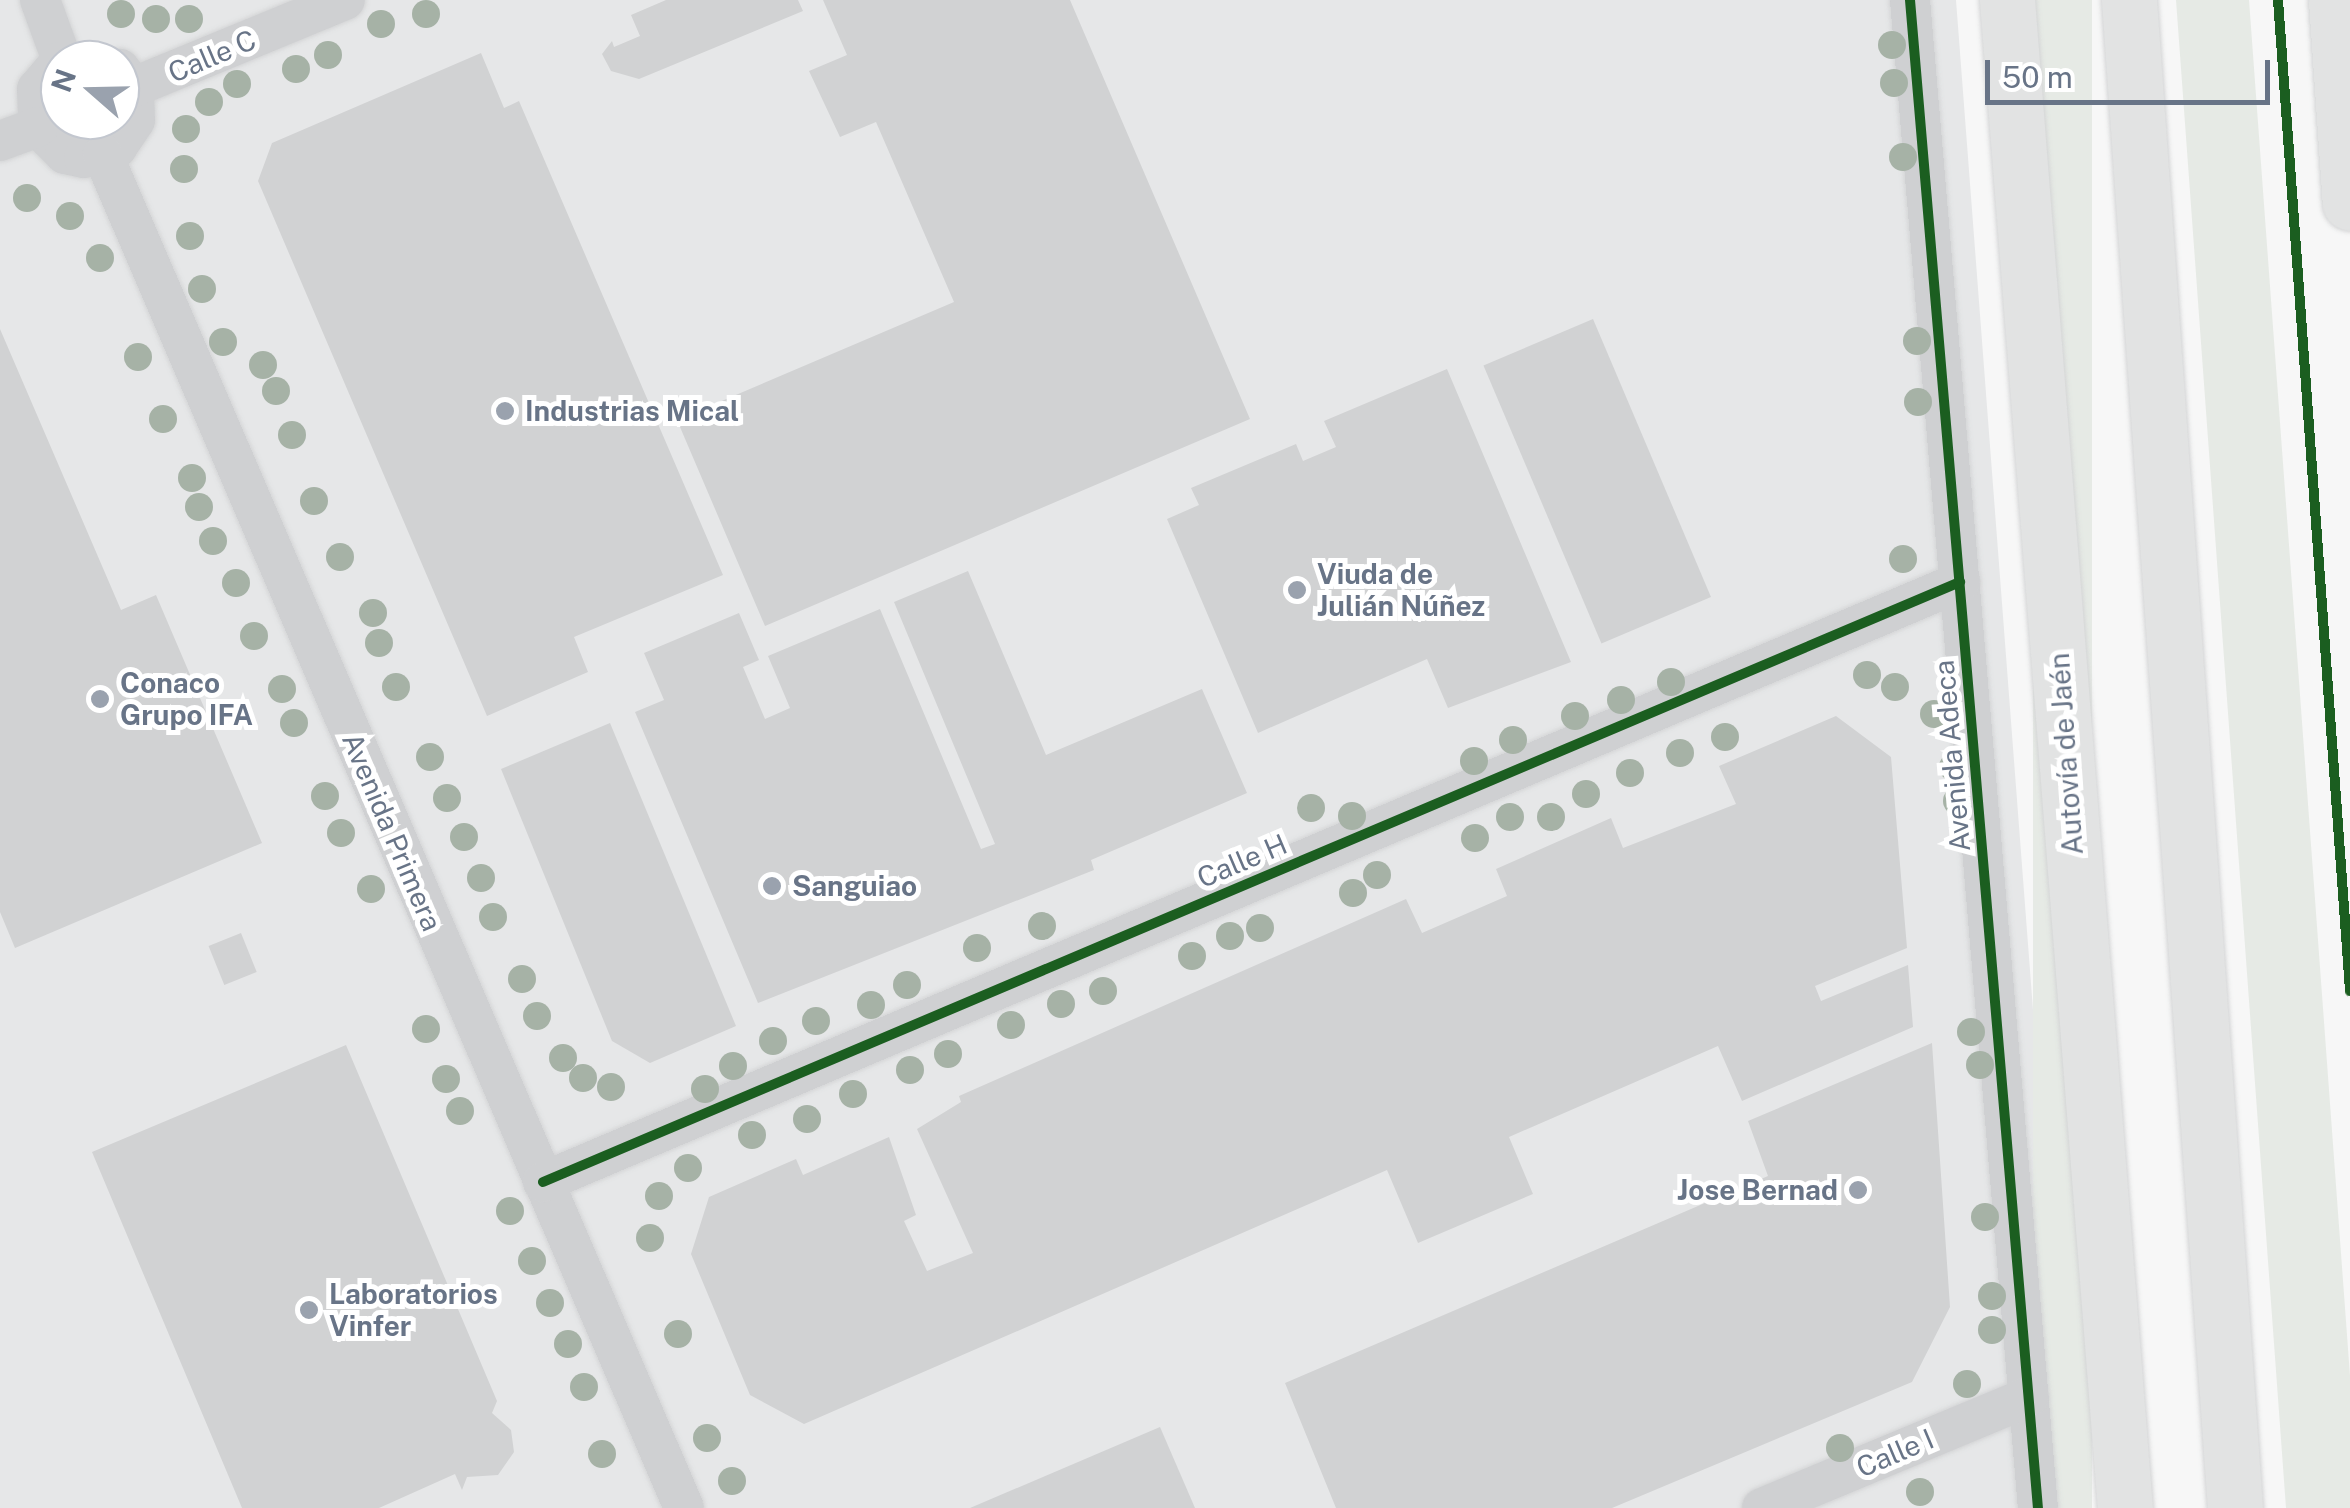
<!DOCTYPE html>
<html>
<head>
<meta charset="utf-8">
<style>
  body { margin:0 }
  #map { position:relative; width:2350px; height:1508px; overflow:hidden; background:#f7f7f7; font-family:"Public Sans",sans-serif }
  div>[style] { position:absolute }
  .built>* { inset:0; background:#e6e7e8 }
  .green>* { inset:0; background:#e6eae5; transform-origin:0 0 }
  .building>* { inset:0; background:#d1d2d3; transform-origin:0 0 }
  .roads { filter:drop-shadow(0 0 2px #d4d5d6) drop-shadow(0 0 2px #d4d5d6) }
  .street>* { height:40px; margin:-20px; padding:0 20px; transform-origin:20px; border-radius:20px; background:#cfd0d2 }
  .secondary>* { height:55px; margin:-27.5px; padding:0 27.5px; transform-origin:27.5px; border-radius:27.5px; background:#e2e3e3 }
  .highway>* { height:55px; margin:-27.5px; padding:0 27.5px; transform-origin:27.5px; border-radius:27.5px; background:#e2e3e3 }
  .cycleway>* { height:10px; margin:-5px; padding:0 5px; transform-origin:5px; border-radius:5px; background:#1b5e20 }
  .trees>* { width:28px; height:28px; margin:-14px; border-radius:50%; background:#a6b2a6 }
  .dots>* { width:28px; height:28px; translate:-50% -50%; box-sizing:border-box; border:5px solid #fff; border-radius:50% }
  span { translate:-50% -50%; white-space:nowrap; text-align:center; line-height:1.15; -webkit-text-stroke:10px #fff; paint-order:stroke }
  .street-label { font-size:28px; color:#687487 }
  .poi-label { font-size:28px; color:#687487; font-weight:700 }
  .left { translate:0 -50%; text-align:left }
  .right { translate:-100% -50%; text-align:right }
  .north { position:absolute; left:40px; top:40px; width:100px; height:100px; box-sizing:border-box; background:#fff; border:2px solid #c3c7cf; border-radius:50%; rotate:290deg; font-size:28px; font-weight:700; line-height:40px; text-align:center; color:#687487 }
  .north::after { content:''; display:block; margin:auto; width:35px; height:45px; background:#9aa2ae; clip-path:polygon(50% 0,100% 100%,50% 72%,0 100%) }
  .scale { position:absolute; left:1985px; top:60px; width:285px; height:45px; box-sizing:border-box; border:5px solid #687487; border-top:0; padding-left:12px; font-size:30px; line-height:35px; white-space:nowrap; color:#687487; -webkit-text-stroke:8px #fff; paint-order:stroke }
</style>
</head>
<body>
<div id="map">
  <div class="built">
    <div style="clip-path:polygon(evenodd,0 0,1956px 0,2071px 1508px,0 1508px,0 0,60px 60px,120px 60px,120px 120px,60px 120px,60px 60px)"></div>
  </div>
  <div class="green">
    <div style="left:2033px;top:0;width:59px;height:1513px"></div>
    <div style="clip-path:polygon(2176px 0,2249px 0,2350px 1376px,2350px 1508px,2286px 1508px)"></div>
  </div>
  <div class="building">
    <div style="clip-path:polygon(666px 0,798px 0,803px 11px,639px 79px,611px 71px,602px 54px,612px 41px,614px 47px,640px 36px,631px 15px)"></div>
    <div style="clip-path:polygon(823px 0,1070px 0,1250px 419px,765px 626px,677px 420px,954px 302px,876px 122px,840px 137px,809px 71px,847px 55px)"></div>
    <div style="clip-path:polygon(481px 53px,504px 108px,519px 101px,723px 575px,574px 637px,588px 672px,487px 716px,258px 181px,272px 143px)"></div>
    <div style="left:1593px;top:319px;width:302px;height:119px;rotate:67deg"></div>
    <div style="clip-path:polygon(0 329px,121px 610px,156px 595px,262px 843px,15px 948px,0 912px)"></div>
    <div style="clip-path:polygon(1447px 369px,1571px 662px,1448px 708px,1427px 659px,1258px 733px,1167px 519px,1199px 505px,1191px 488px,1296px 444px,1303px 461px,1336px 447px,1324px 421px)"></div>
    <div style="clip-path:polygon(968px 571px,1046px 755px,1202px 689px,1247px 793px,1091px 860px,1094px 870px,758px 1003px,635px 712px,664px 700px,644px 653px,739px 613px,759px 660px,743px 667px,765px 719px,790px 708px,768px 656px,880px 609px,981px 849px,995px 844px,894px 602px)"></div>
    <div style="clip-path:polygon(1836px 716px,1891px 757px,1907px 948px,1815px 986px,1821px 1001px,1908px 965px,1913px 1027px,1742px 1101px,1718px 1046px,1509px 1137px,1533px 1194px,1418px 1243px,1387px 1170px,804px 1424px,750px 1395px,691px 1254px,709px 1197px,796px 1159px,803px 1175px,889px 1137px,916px 1215px,904px 1221px,927px 1271px,973px 1253px,917px 1129px,961px 1102px,959px 1096px,1406px 899px,1422px 933px,1507px 896px,1496px 869px,1611px 818px,1623px 848px,1736px 804px,1719px 766px)"></div>
    <div style="clip-path:polygon(610px 723px,736px 1026px,650px 1063px,612px 1041px,501px 769px)"></div>
    <div style="left:241px;top:933px;width:42px;height:35px;rotate:68deg"></div>
    <div style="clip-path:polygon(1932px 1043px,1950px 1307px,1912px 1382px,1612px 1508px,1336px 1508px,1285px 1383px,1768px 1176px,1748px 1121px)"></div>
    <div style="clip-path:polygon(346px 1045px,497px 1401px,492px 1413px,511px 1430px,514px 1452px,498px 1475px,467px 1477px,462px 1490px,455px 1474px,379px 1508px,242px 1508px,92px 1152px)"></div>
    <div style="clip-path:polygon(1160px 1427px,1195px 1508px,970px 1508px)"></div>
  </div>
  <div class="roads">
    <div class="street">
      <div style="left:40px;top:0;width:64px;rotate:69.9deg"></div>
      <div style="left:1910px;top:0;width:1513px;rotate:85.15deg"></div>
      <div style="left:60px;top:62px;width:35px;rotate:130deg"></div>
      <div style="left:37px;top:89px;width:38px;rotate:88deg"></div>
      <div style="left:38px;top:127px;width:38px;rotate:45deg"></div>
      <div style="left:65px;top:154px;width:19px;rotate:12deg"></div>
      <div style="left:84px;top:158px;width:35px;rotate:-18deg"></div>
      <div style="left:117px;top:147px;width:32px;rotate:-56deg"></div>
      <div style="left:135px;top:120px;width:33px;rotate:-92deg"></div>
      <div style="left:134px;top:87px;width:23px;rotate:-128deg"></div>
      <div style="left:134px;top:87px;width:228px;rotate:-22.4deg"></div>
      <div style="left:0;top:141px;width:40px;rotate:-20.2deg"></div>
      <div style="left:103px;top:155px;width:1472px;rotate:66.76deg"></div>
      <div style="left:543px;top:1182px;width:1539px;rotate:-22.95deg"></div>
      <div style="left:1762px;top:1508px;width:289px;rotate:-22.6deg"></div>
    </div>
    <div class="secondary">
      <div style="left:2336px;top:0;width:203px;rotate:86.1deg"></div>
    </div>
    <div class="highway">
      <div style="left:2007px;top:0;width:1513px;rotate:85.53deg"></div>
      <div style="left:2129px;top:0;width:1512px;rotate:85.98deg"></div>
    </div>
  </div>
  <div class="cycleway">
    <div style="left:1910px;top:0;width:1513px;rotate:85.15deg"></div>
    <div style="left:2278px;top:0;width:994px;rotate:85.84deg"></div>
    <div style="left:543px;top:1182px;width:1539px;rotate:-22.95deg"></div>
  </div>
  <div class="trees">
    <div style="left:121px;top:14px"></div>
    <div style="left:426px;top:14px"></div>
    <div style="left:156px;top:19px"></div>
    <div style="left:189px;top:19px"></div>
    <div style="left:381px;top:24px"></div>
    <div style="left:1892px;top:45px"></div>
    <div style="left:328px;top:55px"></div>
    <div style="left:296px;top:69px"></div>
    <div style="left:1894px;top:83px"></div>
    <div style="left:237px;top:84px"></div>
    <div style="left:209px;top:102px"></div>
    <div style="left:186px;top:129px"></div>
    <div style="left:1903px;top:157px"></div>
    <div style="left:184px;top:169px"></div>
    <div style="left:27px;top:198px"></div>
    <div style="left:70px;top:216px"></div>
    <div style="left:190px;top:236px"></div>
    <div style="left:100px;top:258px"></div>
    <div style="left:202px;top:289px"></div>
    <div style="left:1917px;top:341px"></div>
    <div style="left:223px;top:342px"></div>
    <div style="left:138px;top:357px"></div>
    <div style="left:263px;top:365px"></div>
    <div style="left:276px;top:391px"></div>
    <div style="left:1918px;top:402px"></div>
    <div style="left:163px;top:419px"></div>
    <div style="left:292px;top:435px"></div>
    <div style="left:192px;top:478px"></div>
    <div style="left:314px;top:501px"></div>
    <div style="left:199px;top:507px"></div>
    <div style="left:213px;top:541px"></div>
    <div style="left:340px;top:557px"></div>
    <div style="left:1903px;top:559px"></div>
    <div style="left:236px;top:583px"></div>
    <div style="left:373px;top:613px"></div>
    <div style="left:254px;top:636px"></div>
    <div style="left:379px;top:643px"></div>
    <div style="left:1867px;top:675px"></div>
    <div style="left:1671px;top:682px"></div>
    <div style="left:396px;top:687px"></div>
    <div style="left:1895px;top:687px"></div>
    <div style="left:282px;top:689px"></div>
    <div style="left:1621px;top:700px"></div>
    <div style="left:1934px;top:714px"></div>
    <div style="left:1575px;top:716px"></div>
    <div style="left:294px;top:723px"></div>
    <div style="left:1725px;top:737px"></div>
    <div style="left:1513px;top:740px"></div>
    <div style="left:1680px;top:753px"></div>
    <div style="left:430px;top:757px"></div>
    <div style="left:1474px;top:761px"></div>
    <div style="left:1953px;top:767px"></div>
    <div style="left:1630px;top:773px"></div>
    <div style="left:1586px;top:794px"></div>
    <div style="left:325px;top:796px"></div>
    <div style="left:447px;top:798px"></div>
    <div style="left:1957px;top:801px"></div>
    <div style="left:1311px;top:808px"></div>
    <div style="left:1352px;top:816px"></div>
    <div style="left:1510px;top:817px"></div>
    <div style="left:1551px;top:817px"></div>
    <div style="left:341px;top:833px"></div>
    <div style="left:464px;top:837px"></div>
    <div style="left:1475px;top:838px"></div>
    <div style="left:1377px;top:875px"></div>
    <div style="left:481px;top:878px"></div>
    <div style="left:371px;top:889px"></div>
    <div style="left:1353px;top:893px"></div>
    <div style="left:493px;top:917px"></div>
    <div style="left:1042px;top:926px"></div>
    <div style="left:1260px;top:928px"></div>
    <div style="left:1230px;top:936px"></div>
    <div style="left:977px;top:948px"></div>
    <div style="left:1192px;top:956px"></div>
    <div style="left:522px;top:979px"></div>
    <div style="left:907px;top:985px"></div>
    <div style="left:1103px;top:991px"></div>
    <div style="left:1061px;top:1004px"></div>
    <div style="left:871px;top:1005px"></div>
    <div style="left:537px;top:1016px"></div>
    <div style="left:816px;top:1021px"></div>
    <div style="left:1011px;top:1025px"></div>
    <div style="left:426px;top:1029px"></div>
    <div style="left:1971px;top:1032px"></div>
    <div style="left:773px;top:1041px"></div>
    <div style="left:948px;top:1054px"></div>
    <div style="left:563px;top:1058px"></div>
    <div style="left:1980px;top:1065px"></div>
    <div style="left:733px;top:1066px"></div>
    <div style="left:910px;top:1070px"></div>
    <div style="left:583px;top:1078px"></div>
    <div style="left:446px;top:1079px"></div>
    <div style="left:611px;top:1087px"></div>
    <div style="left:705px;top:1089px"></div>
    <div style="left:853px;top:1094px"></div>
    <div style="left:460px;top:1111px"></div>
    <div style="left:807px;top:1119px"></div>
    <div style="left:752px;top:1135px"></div>
    <div style="left:688px;top:1168px"></div>
    <div style="left:659px;top:1196px"></div>
    <div style="left:510px;top:1211px"></div>
    <div style="left:1985px;top:1217px"></div>
    <div style="left:650px;top:1238px"></div>
    <div style="left:532px;top:1261px"></div>
    <div style="left:1992px;top:1296px"></div>
    <div style="left:550px;top:1303px"></div>
    <div style="left:1992px;top:1330px"></div>
    <div style="left:678px;top:1334px"></div>
    <div style="left:568px;top:1344px"></div>
    <div style="left:1967px;top:1384px"></div>
    <div style="left:584px;top:1387px"></div>
    <div style="left:707px;top:1438px"></div>
    <div style="left:1840px;top:1448px"></div>
    <div style="left:602px;top:1454px"></div>
    <div style="left:732px;top:1481px"></div>
    <div style="left:1920px;top:1492px"></div>
  </div>
  <div class="dots">
    <div style="left:505px;top:411px;background:#9aa2ae"></div>
    <div style="left:1297px;top:590px;background:#9aa2ae"></div>
    <div style="left:100px;top:699px;background:#9aa2ae"></div>
    <div style="left:772px;top:886px;background:#9aa2ae"></div>
    <div style="left:1858px;top:1190px;background:#9aa2ae"></div>
    <div style="left:309px;top:1310px;background:#9aa2ae"></div>
  </div>
  <div class="street-label">
    <span style="left:212px;top:56px;rotate:-23deg">Calle C</span>
    <span style="left:2066px;top:754px;rotate:-94deg">Autovía de Jaén</span>
    <span style="left:1952px;top:756px;rotate:-95deg">Avenida Adeca</span>
    <span style="left:392px;top:832px;rotate:67deg">Avenida Primera</span>
    <span style="left:1242px;top:861px;rotate:-23deg">Calle H</span>
    <span style="left:1895px;top:1453px;rotate:-23deg">Calle I</span>
  </div>
  <div class="poi-label">
    <span class="left" style="left:525px;top:411px">Industrias Mical</span>
    <span class="left" style="left:1317px;top:590px">Viuda de<br>Julián Núñez</span>
    <span class="left" style="left:120px;top:699px">Conaco<br>Grupo IFA</span>
    <span class="left" style="left:792px;top:886px">Sanguiao</span>
    <span class="right" style="left:1838px;top:1190px">Jose Bernad</span>
    <span class="left" style="left:329px;top:1310px">Laboratorios<br>Vinfer</span>
  </div>
  <div class="north">N</div>
  <div class="scale">50 m</div>
</div>
</body>
</html>
